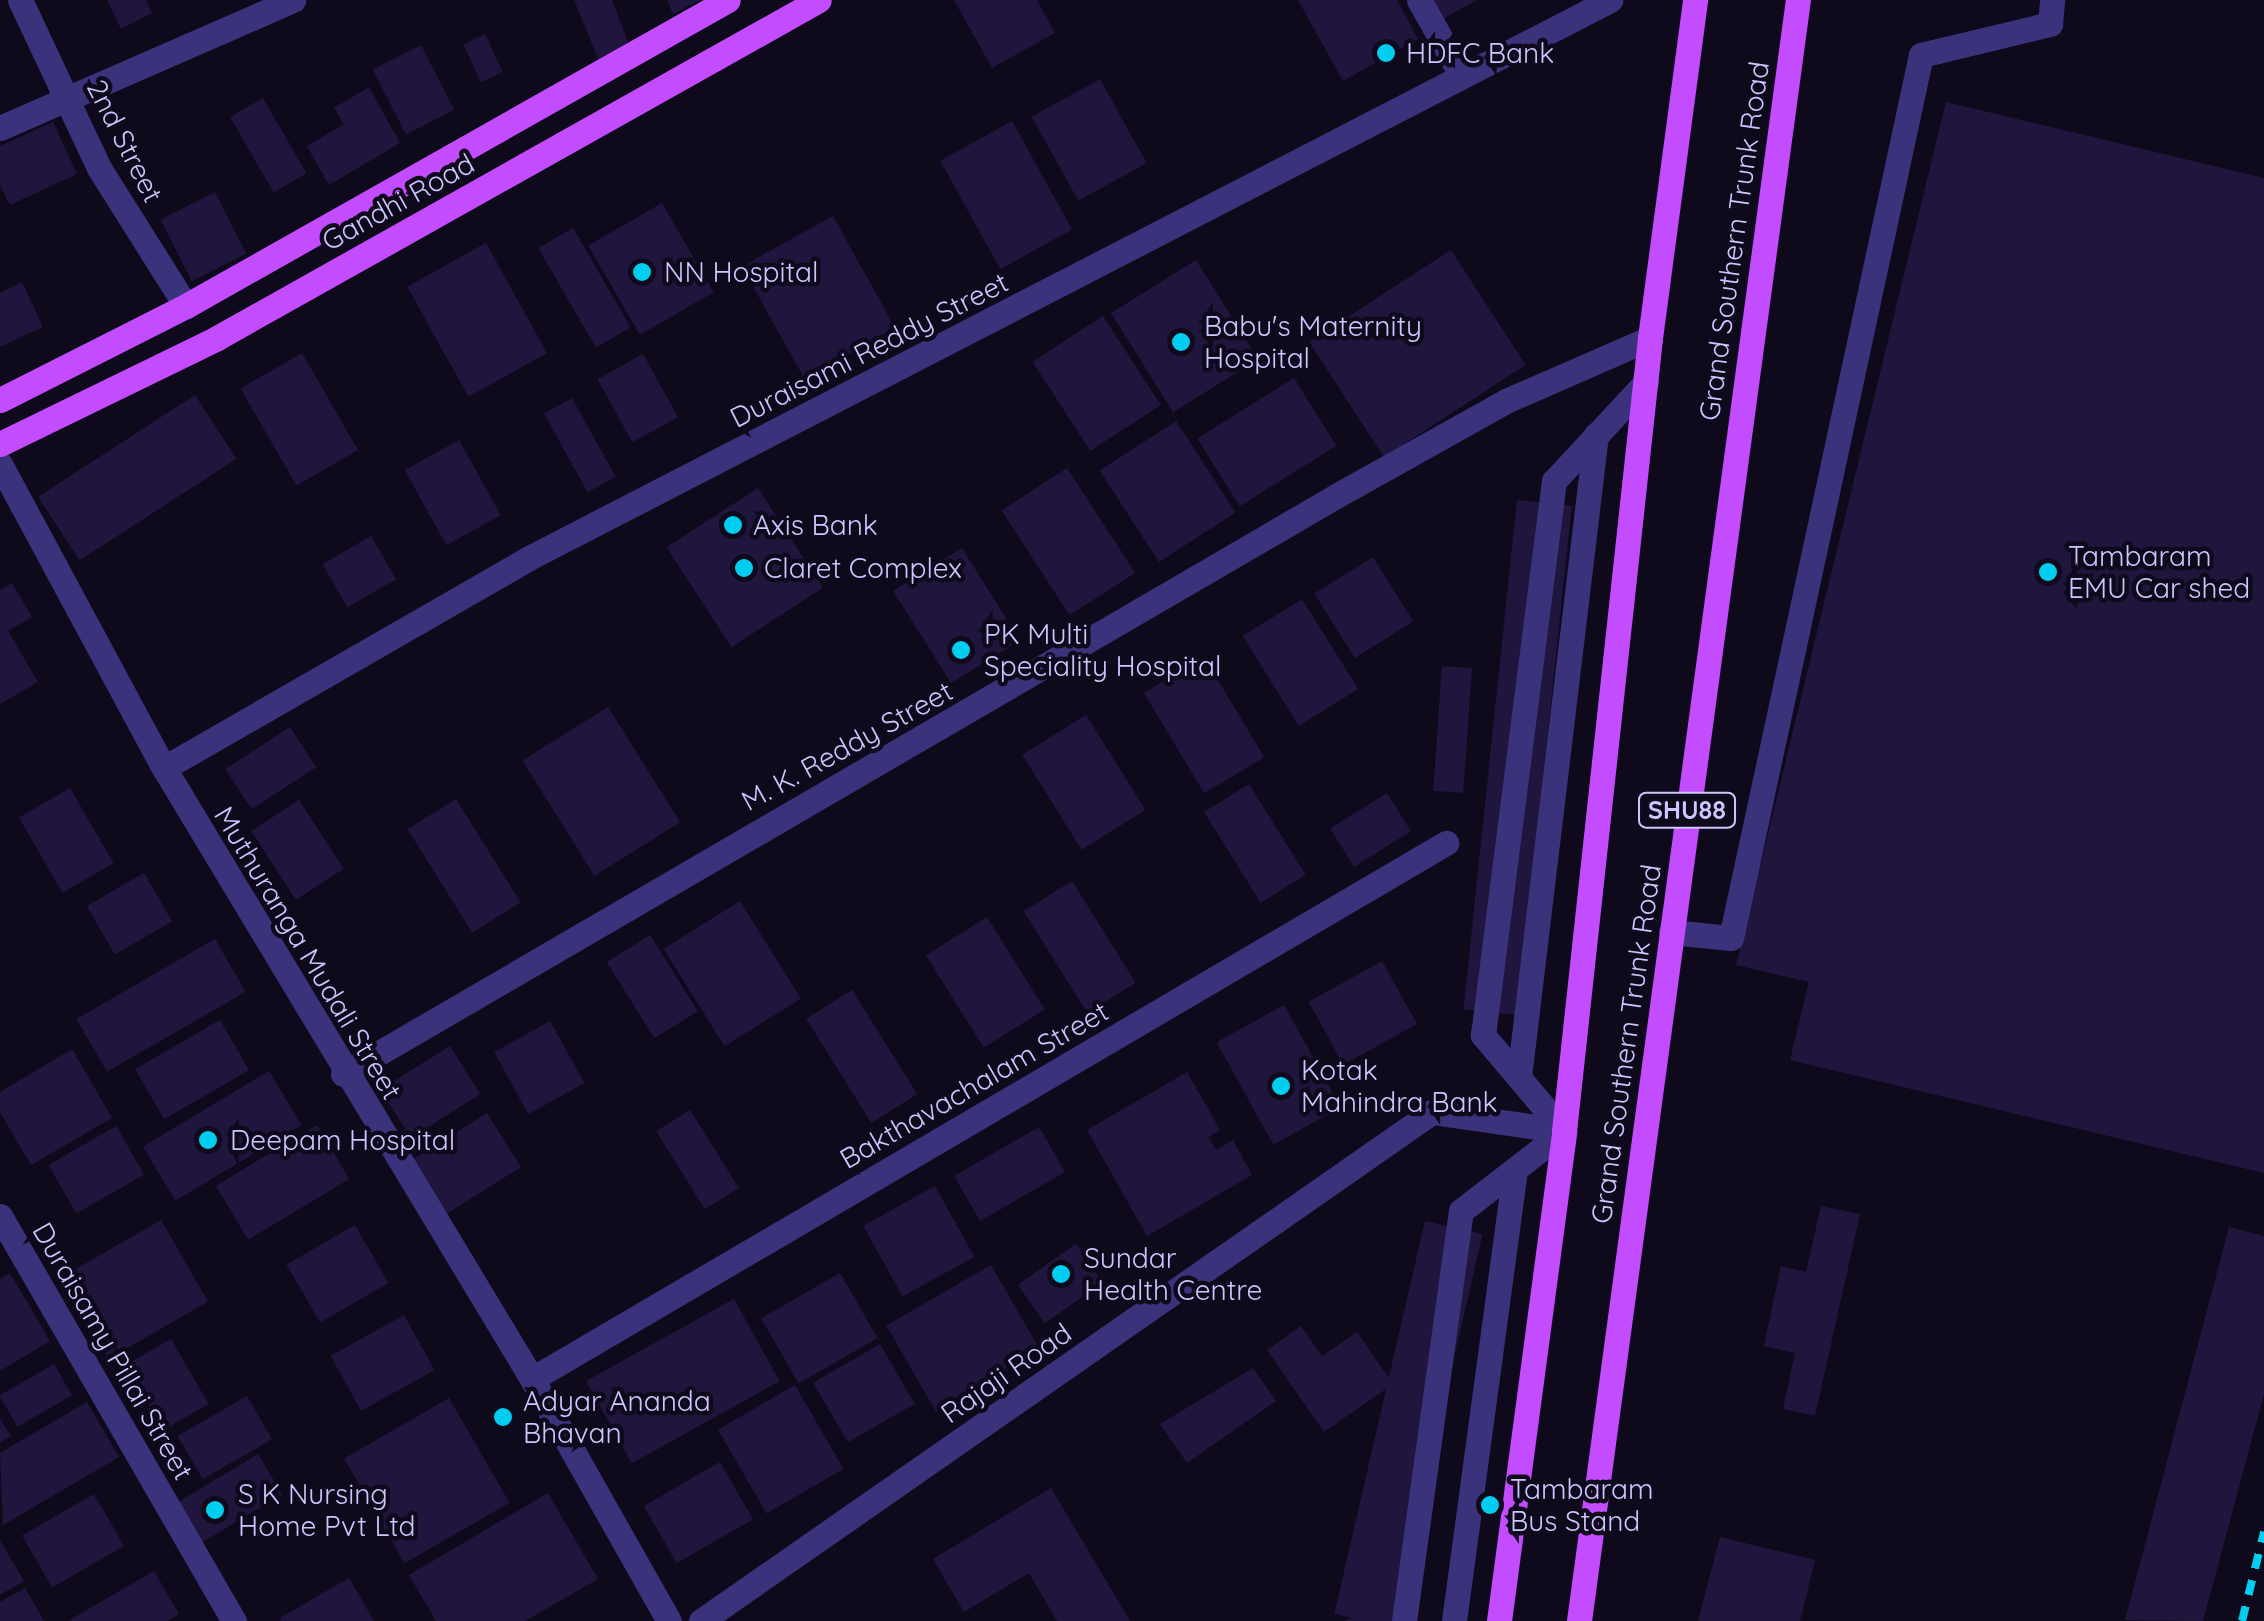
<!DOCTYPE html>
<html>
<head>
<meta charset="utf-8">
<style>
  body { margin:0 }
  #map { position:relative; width:2264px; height:1621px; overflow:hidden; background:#0e0a1c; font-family:Quicksand,sans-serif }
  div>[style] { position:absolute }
  .building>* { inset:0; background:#20163d; transform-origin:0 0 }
  .minor>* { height:25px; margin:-12.5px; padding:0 12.5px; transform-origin:12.5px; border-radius:12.5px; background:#3a337c }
  .major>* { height:25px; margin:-12.5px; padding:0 12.5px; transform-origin:12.5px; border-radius:12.5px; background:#c44cff }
  .rail>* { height:8px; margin-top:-4px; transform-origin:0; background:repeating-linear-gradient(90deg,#00cdf0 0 15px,transparent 0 27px) }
  .dots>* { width:28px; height:28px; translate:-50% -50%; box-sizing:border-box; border:5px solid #0e0a1c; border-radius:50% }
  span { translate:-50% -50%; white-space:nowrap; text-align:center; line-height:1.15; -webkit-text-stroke:9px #0e0a1c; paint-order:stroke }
  .shield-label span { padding:2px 8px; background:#0e0a1c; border:2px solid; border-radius:8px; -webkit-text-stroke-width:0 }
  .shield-label { font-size:25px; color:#cec5ff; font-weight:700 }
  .poi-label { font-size:28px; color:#cec5ff }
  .left { translate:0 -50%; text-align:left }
  .street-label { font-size:28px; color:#cec5ff }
</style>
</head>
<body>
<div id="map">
  <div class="building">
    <div style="clip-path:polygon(107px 0,146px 0,152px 13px,121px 29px)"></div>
    <div style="clip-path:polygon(574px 0,612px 0,631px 50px,600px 63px)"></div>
    <div style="clip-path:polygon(667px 0,700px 0,673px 14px)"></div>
    <div style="clip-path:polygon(954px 0,1037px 0,1055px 33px,992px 68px)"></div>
    <div style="clip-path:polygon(1298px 0,1397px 0,1418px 39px,1343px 81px)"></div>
    <div style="clip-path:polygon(1432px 0,1477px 0,1443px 19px)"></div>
    <div style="left:485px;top:34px;width:42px;height:24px;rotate:65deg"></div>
    <div style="left:421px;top:45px;width:73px;height:54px;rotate:63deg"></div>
    <div style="left:1100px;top:79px;width:96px;height:78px;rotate:61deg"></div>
    <div style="clip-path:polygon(369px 87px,400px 143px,329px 185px,307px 146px,344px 124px,334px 108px)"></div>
    <div style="left:263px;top:98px;width:87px;height:38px;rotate:60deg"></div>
    <div style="clip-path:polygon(1946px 102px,2264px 178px,2264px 1173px,1790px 1060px,1809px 982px,1736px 965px)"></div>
    <div style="left:1012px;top:121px;width:124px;height:82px;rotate:61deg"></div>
    <div style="clip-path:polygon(53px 122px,77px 174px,10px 205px,0 185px,0 146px)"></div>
    <div style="left:215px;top:192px;width:69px;height:61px;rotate:63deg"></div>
    <div style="left:662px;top:203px;width:103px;height:85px;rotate:60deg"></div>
    <div style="left:833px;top:216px;width:128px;height:104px;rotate:61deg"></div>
    <div style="left:573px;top:228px;width:115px;height:40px;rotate:60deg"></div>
    <div style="left:486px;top:243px;width:126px;height:90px;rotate:61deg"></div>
    <div style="left:1451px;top:250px;width:137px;height:169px;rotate:57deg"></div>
    <div style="left:1196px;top:260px;width:117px;height:100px;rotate:58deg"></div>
    <div style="clip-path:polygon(22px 282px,43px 327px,0 347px,0 293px)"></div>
    <div style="left:1103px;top:316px;width:106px;height:84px;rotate:57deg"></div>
    <div style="left:302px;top:353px;width:112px;height:71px;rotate:60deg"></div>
    <div style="left:643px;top:354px;width:72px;height:52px;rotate:61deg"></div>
    <div style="left:1294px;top:378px;width:80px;height:114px;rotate:58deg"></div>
    <div style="left:195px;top:395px;width:76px;height:187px;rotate:57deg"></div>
    <div style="left:572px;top:398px;width:90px;height:32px;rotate:61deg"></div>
    <div style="left:1176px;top:421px;width:109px;height:91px;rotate:57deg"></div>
    <div style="left:459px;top:440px;width:86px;height:62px;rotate:61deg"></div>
    <div style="left:1067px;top:468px;width:125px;height:78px;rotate:57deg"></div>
    <div style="left:758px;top:488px;width:119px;height:109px;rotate:57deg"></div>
    <div style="left:1517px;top:500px;width:55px;height:512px;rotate:6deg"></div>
    <div style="left:371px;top:536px;width:50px;height:56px;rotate:60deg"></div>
    <div style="left:962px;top:548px;width:109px;height:81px;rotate:58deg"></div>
    <div style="left:1373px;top:557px;width:76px;height:69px;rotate:58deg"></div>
    <div style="clip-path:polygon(12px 583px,32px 617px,8px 631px,38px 682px,0 704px,0 590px)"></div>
    <div style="left:1302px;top:599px;width:106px;height:70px;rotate:58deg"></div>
    <div style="left:1204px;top:657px;width:117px;height:70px;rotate:59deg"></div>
    <div style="left:1442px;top:666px;width:30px;height:125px;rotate:4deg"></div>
    <div style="left:608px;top:707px;width:136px;height:101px;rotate:58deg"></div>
    <div style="left:1086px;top:715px;width:112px;height:75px;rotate:58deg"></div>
    <div style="left:290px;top:727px;width:48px;height:77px;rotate:57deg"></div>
    <div style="left:1249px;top:784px;width:107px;height:53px;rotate:58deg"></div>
    <div style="left:70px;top:788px;width:87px;height:59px;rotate:60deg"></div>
    <div style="left:1387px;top:793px;width:45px;height:67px;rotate:58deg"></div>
    <div style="left:456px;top:799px;width:122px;height:57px;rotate:58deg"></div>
    <div style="left:299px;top:800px;width:82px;height:57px;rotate:57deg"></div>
    <div style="left:144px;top:873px;width:56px;height:66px;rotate:60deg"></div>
    <div style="left:1072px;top:881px;width:120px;height:57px;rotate:58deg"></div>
    <div style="left:740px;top:901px;width:115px;height:90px;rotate:58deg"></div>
    <div style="left:987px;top:917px;width:109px;height:72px;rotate:58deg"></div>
    <div style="left:650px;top:935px;width:90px;height:51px;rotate:58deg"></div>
    <div style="left:215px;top:939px;width:61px;height:160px;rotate:60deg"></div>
    <div style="left:1382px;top:961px;width:72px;height:84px;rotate:61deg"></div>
    <div style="left:852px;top:990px;width:123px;height:54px;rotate:58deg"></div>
    <div style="left:1284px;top:1005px;width:117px;height:77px;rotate:61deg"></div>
    <div style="left:220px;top:1020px;width:58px;height:98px;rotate:60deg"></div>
    <div style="left:550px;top:1021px;width:71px;height:64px;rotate:61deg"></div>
    <div style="left:450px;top:1046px;width:57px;height:82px;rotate:58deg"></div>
    <div style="clip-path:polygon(72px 1049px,112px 1118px,31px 1165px,0 1112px,0 1092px)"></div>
    <div style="left:269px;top:1071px;width:63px;height:147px;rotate:59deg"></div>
    <div style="clip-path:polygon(1187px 1072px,1220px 1130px,1208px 1137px,1216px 1150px,1233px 1140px,1252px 1175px,1147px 1236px,1087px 1130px)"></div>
    <div style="left:690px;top:1110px;width:92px;height:40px;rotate:58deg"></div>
    <div style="left:487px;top:1113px;width:64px;height:97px;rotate:58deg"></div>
    <div style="left:317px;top:1125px;width:63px;height:118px;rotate:59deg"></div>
    <div style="left:116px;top:1126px;width:56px;height:78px;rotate:60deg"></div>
    <div style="left:1039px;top:1127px;width:52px;height:98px;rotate:60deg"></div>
    <div style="left:935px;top:1186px;width:81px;height:82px;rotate:61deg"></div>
    <div style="clip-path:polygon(1821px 1206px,1860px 1214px,1815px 1416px,1783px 1409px,1795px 1353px,1764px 1346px,1781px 1266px,1806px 1272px)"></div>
    <div style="left:161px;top:1220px;width:94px;height:115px;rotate:60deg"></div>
    <div style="left:1425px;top:1221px;width:59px;height:403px;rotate:13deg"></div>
    <div style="left:355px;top:1225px;width:67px;height:79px;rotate:60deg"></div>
    <div style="clip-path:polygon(2229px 1227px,2264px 1236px,2264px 1394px,2203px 1621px,2125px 1620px)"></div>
    <div style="left:1076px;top:1244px;width:47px;height:71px;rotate:55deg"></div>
    <div style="left:991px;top:1265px;width:100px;height:121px;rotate:60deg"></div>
    <div style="clip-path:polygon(10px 1273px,50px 1341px,0 1371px,0 1279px)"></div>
    <div style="left:840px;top:1273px;width:75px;height:91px;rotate:60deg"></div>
    <div style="left:734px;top:1299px;width:94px;height:169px;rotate:61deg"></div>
    <div style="left:404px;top:1315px;width:63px;height:84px;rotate:61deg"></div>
    <div style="clip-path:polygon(1301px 1326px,1322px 1356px,1357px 1332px,1393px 1384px,1324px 1432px,1267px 1350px)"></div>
    <div style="left:171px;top:1339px;width:75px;height:52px;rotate:60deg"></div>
    <div style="left:880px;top:1344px;width:69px;height:77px;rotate:60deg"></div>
    <div style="left:54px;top:1364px;width:36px;height:63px;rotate:60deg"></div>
    <div style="clip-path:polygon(1253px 1368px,1276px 1401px,1187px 1463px,1160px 1424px)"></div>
    <div style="left:795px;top:1385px;width:97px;height:89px;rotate:60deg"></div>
    <div style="left:247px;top:1396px;width:50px;height:80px;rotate:60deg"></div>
    <div style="left:449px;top:1398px;width:121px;height:121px;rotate:60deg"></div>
    <div style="clip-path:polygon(87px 1402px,119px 1457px,3px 1525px,0 1453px)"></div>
    <div style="clip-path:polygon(0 1419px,11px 1436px,0 1443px)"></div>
    <div style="left:258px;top:1454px;width:47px;height:94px;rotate:59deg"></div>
    <div style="left:720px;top:1462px;width:66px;height:88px;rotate:60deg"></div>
    <div style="clip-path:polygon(1051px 1488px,1130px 1621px,1057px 1621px,1029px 1573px,964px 1612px,933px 1559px)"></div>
    <div style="clip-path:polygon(548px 1493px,598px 1579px,525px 1621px,436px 1621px,409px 1575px)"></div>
    <div style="left:94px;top:1494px;width:60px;height:83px;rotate:60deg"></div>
    <div style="clip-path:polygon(1720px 1537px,1815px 1560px,1800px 1621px,1698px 1621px)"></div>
    <div style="clip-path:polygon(0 1540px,24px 1581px,0 1595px)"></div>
    <div style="clip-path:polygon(154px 1571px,179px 1614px,167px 1621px,68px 1621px)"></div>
    <div style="clip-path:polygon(349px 1578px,374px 1621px,281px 1621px,280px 1618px)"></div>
    <div style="clip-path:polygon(25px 1588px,44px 1621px,0 1621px,0 1602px)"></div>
    <div style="clip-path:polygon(1373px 1604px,1372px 1621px,1345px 1621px)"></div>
  </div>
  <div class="minor">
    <div style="left:20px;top:0;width:186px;rotate:64.8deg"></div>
    <div style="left:99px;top:168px;width:163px;rotate:57.8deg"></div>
    <div style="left:1419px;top:0;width:87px;rotate:60.5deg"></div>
    <div style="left:0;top:128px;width:320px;rotate:-23.6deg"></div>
    <div style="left:0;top:464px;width:345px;rotate:61.7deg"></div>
    <div style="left:164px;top:768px;width:713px;rotate:58.94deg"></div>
    <div style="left:532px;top:1379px;width:278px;rotate:60.5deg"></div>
    <div style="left:164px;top:768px;width:421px;rotate:-29.9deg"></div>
    <div style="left:529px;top:558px;width:1217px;rotate:-27.3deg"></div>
    <div style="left:1671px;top:932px;width:60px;rotate:5.7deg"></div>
    <div style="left:1731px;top:938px;width:903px;rotate:-77.86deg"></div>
    <div style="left:1921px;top:55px;width:133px;rotate:-13.5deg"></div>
    <div style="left:2050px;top:24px;width:24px;rotate:-85deg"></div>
    <div style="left:343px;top:1074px;width:1149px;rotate:-30.2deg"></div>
    <div style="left:1336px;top:496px;width:195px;rotate:-29.2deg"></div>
    <div style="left:1506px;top:401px;width:157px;rotate:-23.6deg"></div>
    <div style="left:1519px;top:1077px;width:647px;rotate:-83.16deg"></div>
    <div style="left:0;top:1216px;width:468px;rotate:60deg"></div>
    <div style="left:532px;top:1379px;width:1060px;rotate:-30.39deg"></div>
    <div style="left:701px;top:1621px;width:891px;rotate:-34.85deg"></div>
    <div style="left:1432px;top:1112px;width:133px;rotate:8.2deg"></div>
    <div style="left:1404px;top:1621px;width:414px;rotate:-82.1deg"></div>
    <div style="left:1461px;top:1211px;width:130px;rotate:-37.8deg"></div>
    <div style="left:1564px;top:1131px;width:126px;rotate:-130.2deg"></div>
    <div style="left:1483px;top:1035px;width:559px;rotate:-82.7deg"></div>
    <div style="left:1554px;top:481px;width:135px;rotate:-47.1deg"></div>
    <div style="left:1454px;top:1621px;width:456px;rotate:-82.3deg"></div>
  </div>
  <div class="major">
    <div style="left:0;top:400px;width:208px;rotate:-26.8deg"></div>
    <div style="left:186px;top:306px;width:622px;rotate:-29.45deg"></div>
    <div style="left:0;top:444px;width:242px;rotate:-26deg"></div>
    <div style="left:217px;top:338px;width:690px;rotate:-29.31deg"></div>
    <div style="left:1499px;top:1621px;width:494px;rotate:-82.4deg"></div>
    <div style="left:1564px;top:1131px;width:798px;rotate:-83.81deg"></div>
    <div style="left:1650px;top:338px;width:341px;rotate:-82.4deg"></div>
    <div style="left:1579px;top:1621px;width:1636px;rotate:-82.31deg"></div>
  </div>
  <div class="rail">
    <div style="left:2242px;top:1621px;width:92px;rotate:-76.1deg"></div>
  </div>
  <div class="dots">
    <div style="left:1386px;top:53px;background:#00cdf0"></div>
    <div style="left:642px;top:272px;background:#00cdf0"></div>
    <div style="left:1181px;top:342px;background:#00cdf0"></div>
    <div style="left:733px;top:525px;background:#00cdf0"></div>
    <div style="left:744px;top:568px;background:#00cdf0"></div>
    <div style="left:2048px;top:572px;background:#00cdf0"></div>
    <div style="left:961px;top:650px;background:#00cdf0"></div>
    <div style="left:1281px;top:1086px;background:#00cdf0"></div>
    <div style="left:208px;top:1140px;background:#00cdf0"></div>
    <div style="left:1061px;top:1274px;background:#00cdf0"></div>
    <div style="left:503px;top:1417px;background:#00cdf0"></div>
    <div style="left:1490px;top:1505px;background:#00cdf0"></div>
    <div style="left:215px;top:1510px;background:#00cdf0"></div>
  </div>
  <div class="shield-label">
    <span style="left:1687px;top:810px">SHU88</span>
  </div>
  <div class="poi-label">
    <span class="left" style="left:1406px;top:53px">HDFC Bank</span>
    <span class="left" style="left:664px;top:272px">NN Hospital</span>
    <span class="left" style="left:1204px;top:342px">Babu's Maternity<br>Hospital</span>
    <span class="left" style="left:753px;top:525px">Axis Bank</span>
    <span class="left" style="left:2068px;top:572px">Tambaram<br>EMU Car shed</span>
    <span class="left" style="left:764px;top:568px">Claret Complex</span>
    <span class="left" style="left:984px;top:650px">PK Multi<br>Speciality Hospital</span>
    <span class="left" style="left:1301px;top:1086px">Kotak<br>Mahindra Bank</span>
    <span class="left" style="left:230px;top:1140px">Deepam Hospital</span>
    <span class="left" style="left:1084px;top:1274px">Sundar<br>Health Centre</span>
    <span class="left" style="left:523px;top:1417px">Adyar Ananda<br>Bhavan</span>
    <span class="left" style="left:1510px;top:1505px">Tambaram<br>Bus Stand</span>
    <span class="left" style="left:238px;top:1510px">S K Nursing<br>Home Pvt Ltd</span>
  </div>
  <div class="street-label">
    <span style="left:125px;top:141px;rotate:63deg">2nd Street</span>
    <span style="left:398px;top:202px;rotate:-29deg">Gandhi Road</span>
    <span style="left:1734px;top:241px;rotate:-82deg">Grand Southern Trunk Road</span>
    <span style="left:869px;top:350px;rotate:-27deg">Duraisami Reddy Street</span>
    <span style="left:847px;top:746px;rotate:-29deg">M. K. Reddy Street</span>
    <span style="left:308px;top:953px;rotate:59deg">Muthuranga Mudali Street</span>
    <span style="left:1626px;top:1044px;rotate:-82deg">Grand Southern Trunk Road</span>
    <span style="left:974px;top:1085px;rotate:-30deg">Bakthavachalam Street</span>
    <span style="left:113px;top:1351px;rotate:60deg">Duraisamy Pillai Street</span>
    <span style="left:1006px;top:1373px;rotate:-35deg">Rajaji Road</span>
  </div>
</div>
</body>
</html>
